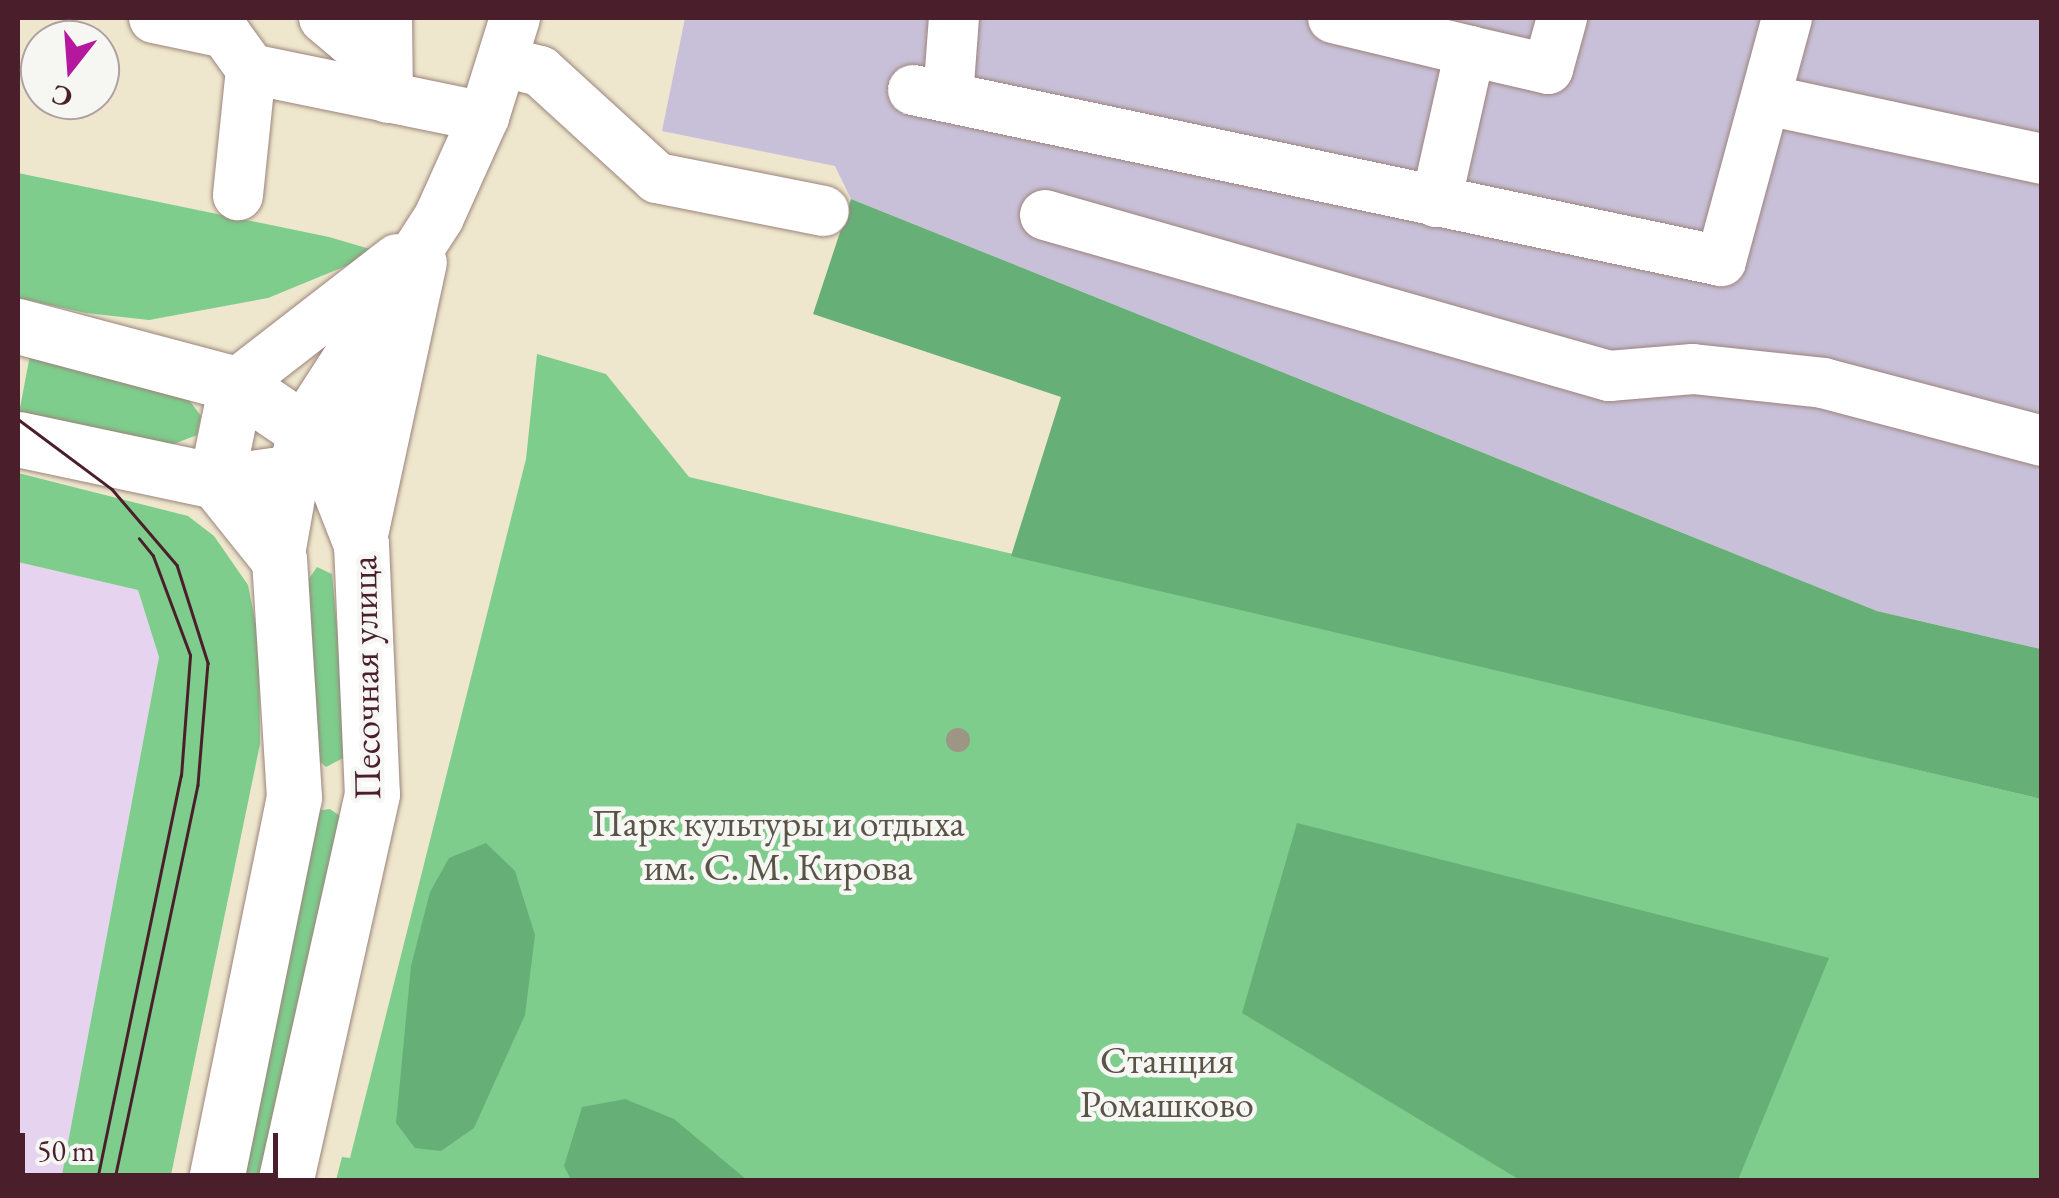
<!DOCTYPE html>
<html>
<head>
<meta charset="utf-8">
<style>
  body { margin:0 }
  #map { position:relative; width:2059px; height:1198px; overflow:hidden; background:#eee7cd; font-family:"EB Garamond",serif }
  div>[style] { position:absolute }
  .built>* { inset:0; background:#e6d3f0 }
  .industrial>* { inset:0; background:#c8c0d8 }
  .green>* { inset:0; background:#7ecd8d }
  .forest>* { inset:0; background:#66b078 }
  .roads { filter:drop-shadow(0 0 2px #9c837c) drop-shadow(0 0 2px #9c837c) }
  .minor>* { height:50px; margin:-25px; padding:0 25px; transform-origin:25px; border-radius:25px; background:#fff }
  .major>* { height:55px; margin:-27.5px; padding:0 27.5px; transform-origin:27.5px; border-radius:27.5px; background:#fff }
  .tram>* { height:2.5px; margin:-1.25px; padding:0 1.25px; transform-origin:1.25px; border-radius:1.25px; background:#4a1f2b }
  .trees>* { width:24px; height:24px; margin:-12px; border-radius:50%; background:#9d9684 }
  span { translate:-50% -50%; white-space:nowrap; text-align:center; line-height:1.15; -webkit-text-stroke:9px #f6f6f2; paint-order:stroke }
  .street-label { font-size:38px; color:#4a1f2b }
  .park-label { font-size:38px; color:#5a5348 }
  .frame { position:absolute; inset:0; border:20px solid #4a1f2b; pointer-events:none }
  .north { position:absolute; left:20px; top:20px; width:100px; height:100px; box-sizing:border-box; background:#f6f6f2; border:2px solid #b1a0a2; border-radius:50%; rotate:197deg; font-size:28px; font-weight:700; line-height:40px; text-align:center; color:#4a1f2b }
  .north::after { content:''; display:block; margin:auto; width:35px; height:45px; background:#b5179e; clip-path:polygon(50% 0,100% 100%,50% 72%,0 100%) }
  .scale { position:absolute; left:20px; top:1133px; width:258px; height:45px; box-sizing:border-box; border:5px solid #4a1f2b; border-top:0; padding-left:12px; font-size:30px; line-height:35px; white-space:nowrap; color:#4a1f2b; -webkit-text-stroke:8px #f6f6f2; paint-order:stroke }
</style>
</head>
<body>
<div id="map">
  <div class="built">
    <div style="clip-path:polygon(18px 562px,138px 590px,159px 657px,61px 1180px,18px 1180px)"></div>
  </div>
  <div class="industrial">
    <div style="clip-path:polygon(685px 18px,2041px 18px,2041px 649px,1877px 611px,851px 199px,835px 166px,662px 131px)"></div>
  </div>
  <div class="green">
    <div style="clip-path:polygon(18px 173px,329px 237px,380px 252px,268px 298px,149px 320px,86px 313px,18px 298px)"></div>
    <div style="clip-path:polygon(537px 354px,606px 374px,689px 477px,2041px 799px,2041px 1180px,336px 1180px,342px 1157px,350px 1158px,526px 459px)"></div>
    <div style="clip-path:polygon(30px 355px,186px 396px,201px 416px,197px 435px,166px 447px,19px 413px)"></div>
    <div style="clip-path:polygon(18px 473px,188px 516px,214px 536px,248px 585px,259px 640px,260px 744px,170px 1180px,61px 1180px,159px 657px,138px 590px,18px 562px)"></div>
    <div style="clip-path:polygon(317px 567px,332px 574px,349px 755px,326px 767px,316px 758px,308px 580px)"></div>
    <div style="clip-path:polygon(330px 809px,344px 819px,271px 1180px,233px 1180px,314px 811px)"></div>
  </div>
  <div class="forest">
    <div style="clip-path:polygon(851px 199px,1877px 611px,2041px 649px,2041px 799px,1011px 556px,1061px 397px,813px 314px)"></div>
    <div style="clip-path:polygon(1297px 823px,1829px 958px,1738px 1180px,1520px 1180px,1242px 1013px)"></div>
    <div style="clip-path:polygon(486px 843px,515px 871px,535px 935px,525px 1015px,474px 1128px,441px 1151px,415px 1148px,396px 1123px,411px 966px,430px 892px,449px 858px)"></div>
    <div style="clip-path:polygon(625px 1099px,674px 1119px,747px 1180px,571px 1180px,564px 1166px,582px 1107px)"></div>
  </div>
  <div class="roads">
    <div class="minor">
      <div style="left:154px;top:18px;width:73px;rotate:11.9deg"></div>
      <div style="left:225px;top:33px;width:44px;rotate:54.2deg"></div>
      <div style="left:251px;top:69px;width:127px;rotate:95.9deg"></div>
      <div style="left:324px;top:18px;width:34px;rotate:40deg"></div>
      <div style="left:350px;top:40px;width:37px;rotate:14deg"></div>
      <div style="left:387px;top:18px;width:80px;rotate:89.3deg"></div>
      <div style="left:1333px;top:18px;width:141px;rotate:13.5deg"></div>
      <div style="left:504px;top:62px;width:37px;rotate:14deg"></div>
      <div style="left:540px;top:71px;width:159px;rotate:42.4deg"></div>
      <div style="left:657px;top:178px;width:170px;rotate:11.2deg"></div>
      <div style="left:251px;top:69px;width:238px;rotate:11.6deg"></div>
      <div style="left:913px;top:90px;width:826px;rotate:11.95deg"></div>
      <div style="left:1721px;top:261px;width:252px;rotate:-74.8deg"></div>
      <div style="left:948px;top:97px;width:79px;rotate:-85.7deg"></div>
      <div style="left:1767px;top:100px;width:281px;rotate:12.1deg"></div>
      <div style="left:1436px;top:202px;width:155px;rotate:-77.3deg"></div>
      <div style="left:1470px;top:51px;width:80px;rotate:13deg"></div>
      <div style="left:1548px;top:69px;width:53px;rotate:-74.6deg"></div>
      <div style="left:1045px;top:215px;width:587px;rotate:15.93deg"></div>
      <div style="left:1609px;top:376px;width:84px;rotate:-4.8deg"></div>
      <div style="left:1693px;top:369px;width:131px;rotate:6.1deg"></div>
      <div style="left:1823px;top:383px;width:227px;rotate:14.8deg"></div>
      <div style="left:236px;top:384px;width:204px;rotate:-37.8deg"></div>
      <div style="left:216px;top:481px;width:115px;rotate:-8deg"></div>
      <div style="left:330px;top:465px;width:120px;rotate:-66.9deg"></div>
      <div style="left:361px;top:544px;width:288px;rotate:-77.8deg"></div>
      <div style="left:279px;top:560px;width:133px;rotate:-80deg"></div>
      <div style="left:302px;top:429px;width:252px;rotate:-57.1deg"></div>
      <div style="left:439px;top:217px;width:110px;rotate:-65.8deg"></div>
      <div style="left:484px;top:117px;width:104px;rotate:-72.6deg"></div>
    </div>
    <div class="major">
      <div style="left:18px;top:326px;width:226px;rotate:14.9deg"></div>
      <div style="left:236px;top:384px;width:80px;rotate:34.3deg"></div>
      <div style="left:302px;top:429px;width:46px;rotate:52.1deg"></div>
      <div style="left:330px;top:465px;width:85px;rotate:68.6deg"></div>
      <div style="left:361px;top:544px;width:250px;rotate:87.5deg"></div>
      <div style="left:372px;top:794px;width:395px;rotate:102.6deg"></div>
      <div style="left:18px;top:439px;width:202px;rotate:12deg"></div>
      <div style="left:216px;top:481px;width:101px;rotate:51.4deg"></div>
      <div style="left:216px;top:481px;width:99px;rotate:-78.3deg"></div>
      <div style="left:216px;top:1180px;width:391px;rotate:-78.5deg"></div>
      <div style="left:294px;top:797px;width:237px;rotate:-93.6deg"></div>
    </div>
  </div>
  <div class="tram">
    <div style="left:18px;top:419px;width:117px;rotate:36.7deg"></div>
    <div style="left:112px;top:489px;width:100px;rotate:49.5deg"></div>
    <div style="left:177px;top:565px;width:103px;rotate:72.4deg"></div>
    <div style="left:208px;top:663px;width:122px;rotate:94.7deg"></div>
    <div style="left:198px;top:785px;width:404px;rotate:101.9deg"></div>
    <div style="left:97px;top:1180px;width:413px;rotate:-78.3deg"></div>
    <div style="left:181px;top:776px;width:121px;rotate:-85.7deg"></div>
    <div style="left:190px;top:655px;width:106px;rotate:-110.5deg"></div>
    <div style="left:153px;top:556px;width:22px;rotate:-129deg"></div>
  </div>
  <div class="trees">
    <div style="left:958px;top:740px"></div>
  </div>
  <div class="street-label">
    <span style="left:365px;top:678px;rotate:-91deg">Песочная улица</span>
  </div>
  <div class="park-label">
    <span style="left:778px;top:845px">Парк культуры и отдыха<br>им. С. М. Кирова</span>
    <span style="left:1167px;top:1082px">Станция<br>Ромашково</span>
  </div>
  <div class="frame"></div>
  <div class="north">С</div>
  <div class="scale">50 m</div>
</div>
</body>
</html>
